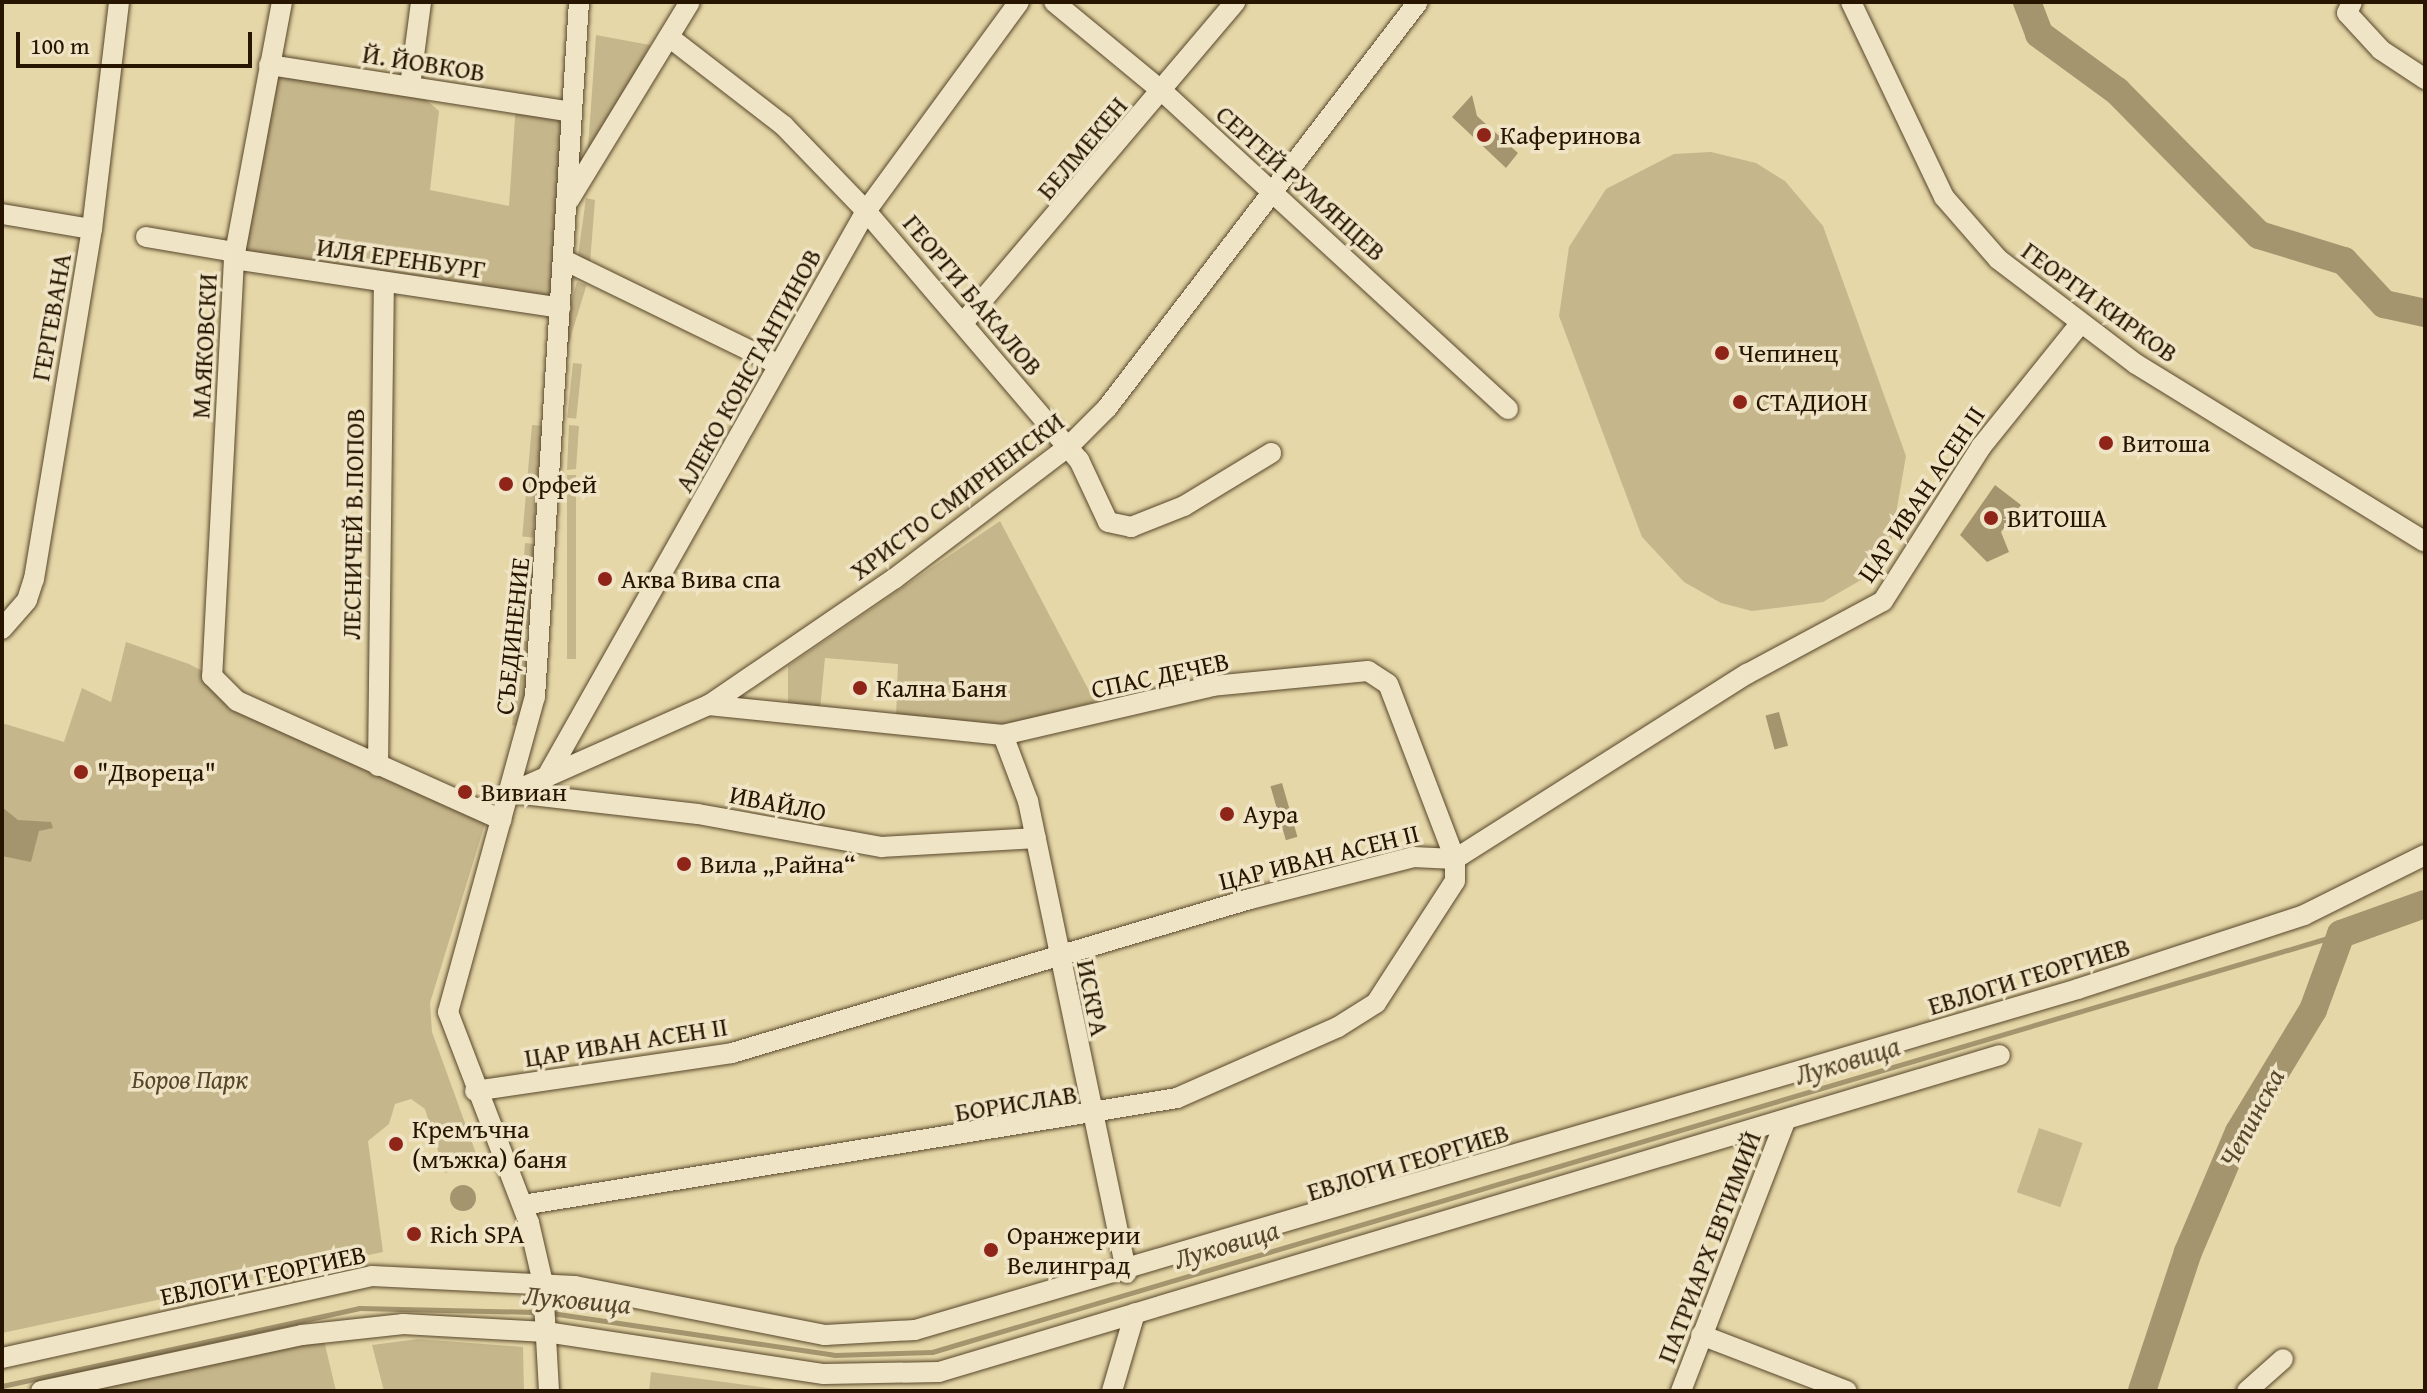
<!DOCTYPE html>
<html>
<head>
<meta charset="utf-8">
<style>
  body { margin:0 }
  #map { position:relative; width:2427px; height:1393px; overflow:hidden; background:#e6d7a8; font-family:"Gentium Book Plus",serif }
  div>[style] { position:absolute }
  .green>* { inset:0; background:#c6b68b; transform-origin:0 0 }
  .water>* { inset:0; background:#a5956f; transform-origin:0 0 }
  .round { border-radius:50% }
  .stream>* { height:5px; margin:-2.5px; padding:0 2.5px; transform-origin:2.5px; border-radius:2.5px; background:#a5956f }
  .river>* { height:28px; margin:-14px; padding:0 14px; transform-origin:14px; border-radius:14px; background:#a5956f }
  .roads { filter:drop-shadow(0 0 2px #57462a) drop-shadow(0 0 2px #57462a) }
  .minor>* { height:20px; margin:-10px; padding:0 10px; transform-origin:10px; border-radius:10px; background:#efe5c6 }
  .dots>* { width:22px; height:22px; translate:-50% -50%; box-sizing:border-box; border:4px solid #efe5c6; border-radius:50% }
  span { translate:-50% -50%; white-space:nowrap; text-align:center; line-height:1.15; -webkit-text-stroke:7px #efe5c6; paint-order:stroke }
  .street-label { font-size:26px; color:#271500 }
  .poi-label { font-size:26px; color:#271500 }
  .left { translate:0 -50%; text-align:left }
  .park-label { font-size:26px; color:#57452a; font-style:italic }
  .water-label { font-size:28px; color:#59482c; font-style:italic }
  .frame { position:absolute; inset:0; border:4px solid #271500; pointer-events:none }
  .scale { position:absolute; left:16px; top:32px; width:236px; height:36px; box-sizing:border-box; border:4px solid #271500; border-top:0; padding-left:10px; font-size:24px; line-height:28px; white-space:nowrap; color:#271500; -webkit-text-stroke:6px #efe5c6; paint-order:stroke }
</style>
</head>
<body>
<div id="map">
  <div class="green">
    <div style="clip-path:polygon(596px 35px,650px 45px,595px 149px,588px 148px)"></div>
    <div style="clip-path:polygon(269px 65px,410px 86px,439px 111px,430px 190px,509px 206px,516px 103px,571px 112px,560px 308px,234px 259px)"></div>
    <div style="clip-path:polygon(1711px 152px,1756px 163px,1785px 181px,1823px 226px,1906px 456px,1890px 548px,1861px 580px,1823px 602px,1752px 611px,1721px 603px,1684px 582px,1642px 537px,1559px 316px,1569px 247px,1606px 189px,1674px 154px)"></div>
    <div style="clip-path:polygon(586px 198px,595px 200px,590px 263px,578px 256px)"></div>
    <div style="left:577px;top:282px;width:10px;height:76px;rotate:17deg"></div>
    <div style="left:573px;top:363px;width:9px;height:55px;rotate:6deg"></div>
    <div style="left:532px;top:425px;width:11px;height:112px;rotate:5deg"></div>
    <div style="clip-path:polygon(569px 425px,579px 426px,576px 469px,567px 470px)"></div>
    <div style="left:567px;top:475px;width:9px;height:184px"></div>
    <div style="clip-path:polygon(1000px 521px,1095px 702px,1002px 726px,896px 717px,898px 664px,825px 658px,820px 710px,788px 705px,788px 666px)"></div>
    <div style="clip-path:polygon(525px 543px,534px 544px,531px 629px,519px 629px)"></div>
    <div style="clip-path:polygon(520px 641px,531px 641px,521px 728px,512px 725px)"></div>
    <div style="clip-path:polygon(126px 642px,189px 664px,212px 676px,223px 692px,488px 814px,430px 1003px,432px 1032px,478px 1159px,445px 1173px,425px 1109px,411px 1099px,395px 1104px,389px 1124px,368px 1141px,383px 1252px,2px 1333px,2px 723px,64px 742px,82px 688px,111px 702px)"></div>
    <div style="left:2039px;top:1128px;width:46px;height:68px;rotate:19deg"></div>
    <div style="clip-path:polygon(322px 1332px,336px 1391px,89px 1391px)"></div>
    <div style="clip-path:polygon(418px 1339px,523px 1347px,524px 1391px,384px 1391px,372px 1345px)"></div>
    <div style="clip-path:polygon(651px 1372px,789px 1391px,649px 1391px)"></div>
  </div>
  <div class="water">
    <div style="clip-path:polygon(1472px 95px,1477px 116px,1518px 153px,1506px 168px,1452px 117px)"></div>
    <div style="clip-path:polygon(1995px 485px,2021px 505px,2001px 532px,2009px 552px,1987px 562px,1960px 535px)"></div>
    <div style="left:1779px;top:712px;width:35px;height:14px;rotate:75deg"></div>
    <div style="left:1282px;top:783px;width:56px;height:12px;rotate:74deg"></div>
    <div style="clip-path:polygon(2px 807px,18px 820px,51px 822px,53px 828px,39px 831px,31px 862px,2px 856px)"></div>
    <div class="round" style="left:450px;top:1185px;width:26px;height:26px"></div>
  </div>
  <div class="stream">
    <div style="left:551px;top:1313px;width:286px;rotate:8.4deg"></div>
    <div style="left:834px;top:1355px;width:98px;rotate:-1.8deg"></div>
    <div style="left:932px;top:1352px;width:1470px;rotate:-16.52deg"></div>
    <div style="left:2px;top:1386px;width:365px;rotate:-12.3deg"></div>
    <div style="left:359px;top:1308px;width:182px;rotate:1.3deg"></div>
  </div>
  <div class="river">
    <div style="left:2027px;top:2px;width:34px;rotate:69deg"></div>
    <div style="left:2039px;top:34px;width:97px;rotate:36.2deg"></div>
    <div style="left:2117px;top:91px;width:202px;rotate:45.4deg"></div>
    <div style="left:2259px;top:235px;width:89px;rotate:17deg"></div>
    <div style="left:2344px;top:261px;width:59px;rotate:47.1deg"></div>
    <div style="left:2384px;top:304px;width:42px;rotate:12.4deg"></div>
    <div style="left:2142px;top:1391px;width:146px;rotate:-71.7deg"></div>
    <div style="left:2188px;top:1252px;width:130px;rotate:-67deg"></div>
    <div style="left:2239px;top:1132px;width:143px;rotate:-58.8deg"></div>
    <div style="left:2313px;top:1010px;width:81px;rotate:-69.8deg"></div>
    <div style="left:2341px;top:934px;width:89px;rotate:-19.7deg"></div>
  </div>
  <div class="roads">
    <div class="minor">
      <div style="left:282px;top:2px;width:261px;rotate:100.6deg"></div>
      <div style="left:234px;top:259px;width:418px;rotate:93deg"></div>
      <div style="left:212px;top:676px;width:35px;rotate:45deg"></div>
      <div style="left:237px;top:701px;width:290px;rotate:24.2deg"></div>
      <div style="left:1054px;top:2px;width:140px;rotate:39.5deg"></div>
      <div style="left:1162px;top:91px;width:470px;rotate:42.6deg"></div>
      <div style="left:1851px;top:2px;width:216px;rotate:64.5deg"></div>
      <div style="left:1944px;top:197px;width:82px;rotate:48.9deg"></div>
      <div style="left:1998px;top:259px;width:173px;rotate:37.3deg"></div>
      <div style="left:2136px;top:364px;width:339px;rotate:31.6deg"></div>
      <div style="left:2352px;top:2px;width:12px;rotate:114deg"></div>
      <div style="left:2347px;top:13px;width:50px;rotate:47.4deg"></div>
      <div style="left:2381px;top:50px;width:53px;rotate:33.4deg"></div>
      <div style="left:669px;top:37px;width:145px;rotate:37.7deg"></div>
      <div style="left:784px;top:126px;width:118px;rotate:46deg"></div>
      <div style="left:866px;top:211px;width:328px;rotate:49.5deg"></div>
      <div style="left:1079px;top:460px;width:68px;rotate:64.9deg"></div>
      <div style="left:1108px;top:522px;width:24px;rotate:12deg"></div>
      <div style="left:1131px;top:527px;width:57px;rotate:-21.6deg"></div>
      <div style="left:1184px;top:506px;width:102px;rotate:-31.3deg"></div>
      <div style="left:269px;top:65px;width:306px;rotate:8.8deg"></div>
      <div style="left:410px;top:86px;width:85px;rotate:-82.5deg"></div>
      <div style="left:569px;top:200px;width:232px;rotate:-58.6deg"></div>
      <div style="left:2px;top:214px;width:91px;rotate:9.5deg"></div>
      <div style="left:146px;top:237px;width:90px;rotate:9.6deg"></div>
      <div style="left:234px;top:259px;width:330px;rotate:8.5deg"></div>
      <div style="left:564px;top:260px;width:239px;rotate:26deg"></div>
      <div style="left:963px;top:323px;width:421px;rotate:-49.7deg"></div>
      <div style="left:2px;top:629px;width:38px;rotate:-49deg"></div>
      <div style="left:27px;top:600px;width:22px;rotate:-72deg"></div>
      <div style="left:34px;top:579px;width:355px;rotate:-80.6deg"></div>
      <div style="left:92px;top:229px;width:229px;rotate:-83.2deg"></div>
      <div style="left:1003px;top:735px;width:71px;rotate:69.3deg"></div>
      <div style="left:1028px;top:801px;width:482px;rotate:78.2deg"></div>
      <div style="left:378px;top:766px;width:483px;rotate:-89.3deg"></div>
      <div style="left:546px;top:778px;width:651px;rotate:-60.56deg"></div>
      <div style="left:866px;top:211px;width:259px;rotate:-53.8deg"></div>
      <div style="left:510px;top:793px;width:218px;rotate:-23.9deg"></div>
      <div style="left:709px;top:705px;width:224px;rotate:-34.3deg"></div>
      <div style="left:894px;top:579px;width:218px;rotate:-37.2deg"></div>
      <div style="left:1068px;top:447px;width:55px;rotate:-45deg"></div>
      <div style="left:1107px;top:408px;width:511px;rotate:-52.55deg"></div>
      <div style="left:514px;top:793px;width:185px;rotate:6.5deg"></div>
      <div style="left:698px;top:814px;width:187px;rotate:10.2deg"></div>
      <div style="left:882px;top:847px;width:154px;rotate:-3.3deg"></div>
      <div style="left:475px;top:1091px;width:260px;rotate:-8.4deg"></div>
      <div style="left:732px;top:1053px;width:540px;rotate:-16.56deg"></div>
      <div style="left:1250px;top:899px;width:168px;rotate:-14.4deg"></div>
      <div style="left:1413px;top:857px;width:42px;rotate:2.7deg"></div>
      <div style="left:1455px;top:859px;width:346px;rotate:-32.4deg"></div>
      <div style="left:1747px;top:674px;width:154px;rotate:-28.2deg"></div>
      <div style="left:1883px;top:601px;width:183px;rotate:-57.5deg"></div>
      <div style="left:1981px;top:447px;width:156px;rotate:-51.2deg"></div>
      <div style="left:523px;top:1205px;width:663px;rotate:-9.29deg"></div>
      <div style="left:1177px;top:1098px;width:176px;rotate:-23.8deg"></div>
      <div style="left:1338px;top:1027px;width:45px;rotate:-32.3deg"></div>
      <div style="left:1376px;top:1003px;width:145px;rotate:-57.1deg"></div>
      <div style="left:1455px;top:881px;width:22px;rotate:-90deg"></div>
      <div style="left:1455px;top:859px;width:187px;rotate:-110.9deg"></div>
      <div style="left:1388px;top:684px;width:24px;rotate:-147deg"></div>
      <div style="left:1368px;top:671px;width:156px;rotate:174.5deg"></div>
      <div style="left:1213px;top:686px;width:216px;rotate:166.9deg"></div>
      <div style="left:1003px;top:735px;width:296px;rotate:-174.2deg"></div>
      <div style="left:1701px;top:1335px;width:156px;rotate:21deg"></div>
      <div style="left:2px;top:1358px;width:379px;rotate:-12.5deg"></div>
      <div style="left:372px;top:1276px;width:203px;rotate:2.8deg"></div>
      <div style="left:575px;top:1286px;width:255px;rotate:11.1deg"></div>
      <div style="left:825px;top:1335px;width:90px;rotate:-3.2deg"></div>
      <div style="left:915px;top:1330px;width:1212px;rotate:-16.34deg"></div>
      <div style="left:2078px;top:989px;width:238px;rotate:-18.1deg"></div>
      <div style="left:2304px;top:915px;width:135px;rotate:-26.4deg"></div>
      <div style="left:41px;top:1391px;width:267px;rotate:-12.1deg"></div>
      <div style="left:302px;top:1335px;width:102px;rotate:-6.2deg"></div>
      <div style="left:403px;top:1324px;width:143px;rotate:3.2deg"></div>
      <div style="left:546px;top:1332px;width:281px;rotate:8.6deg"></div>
      <div style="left:824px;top:1374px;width:115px;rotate:-1deg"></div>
      <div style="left:939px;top:1372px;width:1107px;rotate:-16.63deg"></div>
      <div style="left:549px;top:1391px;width:108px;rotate:-93.2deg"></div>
      <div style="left:543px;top:1283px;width:62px;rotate:-103.1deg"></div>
      <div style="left:529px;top:1223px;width:226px;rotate:-111deg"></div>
      <div style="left:448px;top:1012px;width:327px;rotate:-74.6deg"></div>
      <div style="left:535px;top:697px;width:696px;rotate:-86.38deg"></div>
      <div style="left:1112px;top:1391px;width:81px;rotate:-73.6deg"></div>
      <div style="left:1681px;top:1391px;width:288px;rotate:-68.9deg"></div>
      <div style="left:2247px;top:1391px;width:48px;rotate:-41.6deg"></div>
    </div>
  </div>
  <div class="dots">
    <div style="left:1484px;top:135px;background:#8f2418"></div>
    <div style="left:1722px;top:353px;background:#8f2418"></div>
    <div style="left:1740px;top:402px;background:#8f2418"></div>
    <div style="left:2106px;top:443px;background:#8f2418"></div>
    <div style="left:506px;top:484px;background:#8f2418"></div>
    <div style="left:1991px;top:518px;background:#8f2418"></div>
    <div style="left:605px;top:579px;background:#8f2418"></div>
    <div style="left:860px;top:688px;background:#8f2418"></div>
    <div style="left:81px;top:772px;background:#8f2418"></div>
    <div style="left:465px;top:792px;background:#8f2418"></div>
    <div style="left:1227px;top:814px;background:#8f2418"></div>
    <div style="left:684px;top:864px;background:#8f2418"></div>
    <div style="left:396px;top:1144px;background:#8f2418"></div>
    <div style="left:414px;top:1234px;background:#8f2418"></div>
    <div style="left:991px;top:1250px;background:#8f2418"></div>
  </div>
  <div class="street-label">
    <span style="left:424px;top:63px;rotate:9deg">Й. ЙОВКОВ</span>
    <span style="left:1082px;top:148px;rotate:-50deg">БЕЛМЕКЕН</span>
    <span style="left:1301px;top:183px;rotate:42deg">СЕРГЕЙ РУМЯНЦЕВ</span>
    <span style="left:401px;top:258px;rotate:8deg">ИЛЯ ЕРЕНБУРГ</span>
    <span style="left:973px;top:295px;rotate:50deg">ГЕОРГИ БАКАЛОВ</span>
    <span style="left:2100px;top:302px;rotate:36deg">ГЕОРГИ КИРКОВ</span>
    <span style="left:51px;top:317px;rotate:-80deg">ГЕРГЕВАНА</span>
    <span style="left:204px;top:346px;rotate:-87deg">МАЯКОВСКИ</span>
    <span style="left:748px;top:370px;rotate:-61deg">АЛЕКО КОНСТАНТИНОВ</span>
    <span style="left:1921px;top:494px;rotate:-56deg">ЦАР ИВАН АСЕН II</span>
    <span style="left:957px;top:496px;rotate:-37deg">ХРИСТО СМИРНЕНСКИ</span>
    <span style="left:353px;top:524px;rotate:-89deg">ЛЕСНИЧЕЙ В.ПОПОВ</span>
    <span style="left:512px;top:636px;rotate:-84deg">СЪЕДИНЕНИЕ</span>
    <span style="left:1160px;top:675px;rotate:-12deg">СПАС ДЕЧЕВ</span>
    <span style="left:778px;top:803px;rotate:11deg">ИВАЙЛО</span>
    <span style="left:1319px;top:857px;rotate:-14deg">ЦАР ИВАН АСЕН II</span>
    <span style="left:2029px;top:976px;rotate:-17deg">ЕВЛОГИ ГЕОРГИЕВ</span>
    <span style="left:1093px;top:998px;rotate:79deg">ИСКРА</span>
    <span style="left:626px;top:1042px;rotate:-9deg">ЦАР ИВАН АСЕН II</span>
    <span style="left:1016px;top:1103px;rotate:-9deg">БОРИСЛАВ</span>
    <span style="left:1408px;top:1162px;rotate:-17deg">ЕВЛОГИ ГЕОРГИЕВ</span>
    <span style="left:1709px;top:1247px;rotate:-69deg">ПАТРИАРХ ЕВТИМИЙ</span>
    <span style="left:263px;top:1275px;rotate:-12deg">ЕВЛОГИ ГЕОРГИЕВ</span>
  </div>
  <div class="poi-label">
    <span class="left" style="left:1500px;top:135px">Каферинова</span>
    <span class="left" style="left:1738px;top:353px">Чепинец</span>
    <span class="left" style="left:1756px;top:402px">СТАДИОН</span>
    <span class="left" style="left:2122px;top:443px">Витоша</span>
    <span class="left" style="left:522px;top:484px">Орфей</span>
    <span class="left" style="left:2007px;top:518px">ВИТОША</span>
    <span class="left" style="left:621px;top:579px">Аква Вива спа</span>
    <span class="left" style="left:876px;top:688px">Кална Баня</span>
    <span class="left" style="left:97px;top:772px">"Двореца"</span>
    <span class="left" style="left:481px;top:792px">Вивиан</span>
    <span class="left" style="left:1243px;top:814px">Аура</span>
    <span class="left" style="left:700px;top:864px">Вила „Райна“</span>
    <span class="left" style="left:412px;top:1144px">Кремъчна<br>(мъжка) баня</span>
    <span class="left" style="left:430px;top:1234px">Rich SPA</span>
    <span class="left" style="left:1007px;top:1250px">Оранжерии<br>Велинград</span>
  </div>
  <div class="park-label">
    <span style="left:190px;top:1079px">Боров Парк</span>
  </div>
  <div class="water-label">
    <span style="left:1847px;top:1060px;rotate:-17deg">Луковица</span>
    <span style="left:2251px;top:1118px;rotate:-62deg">Чепинска</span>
    <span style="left:1226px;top:1244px;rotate:-17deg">Луковица</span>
    <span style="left:577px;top:1299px;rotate:5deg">Луковица</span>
  </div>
  <div class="frame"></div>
  <div class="scale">100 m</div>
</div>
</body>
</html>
